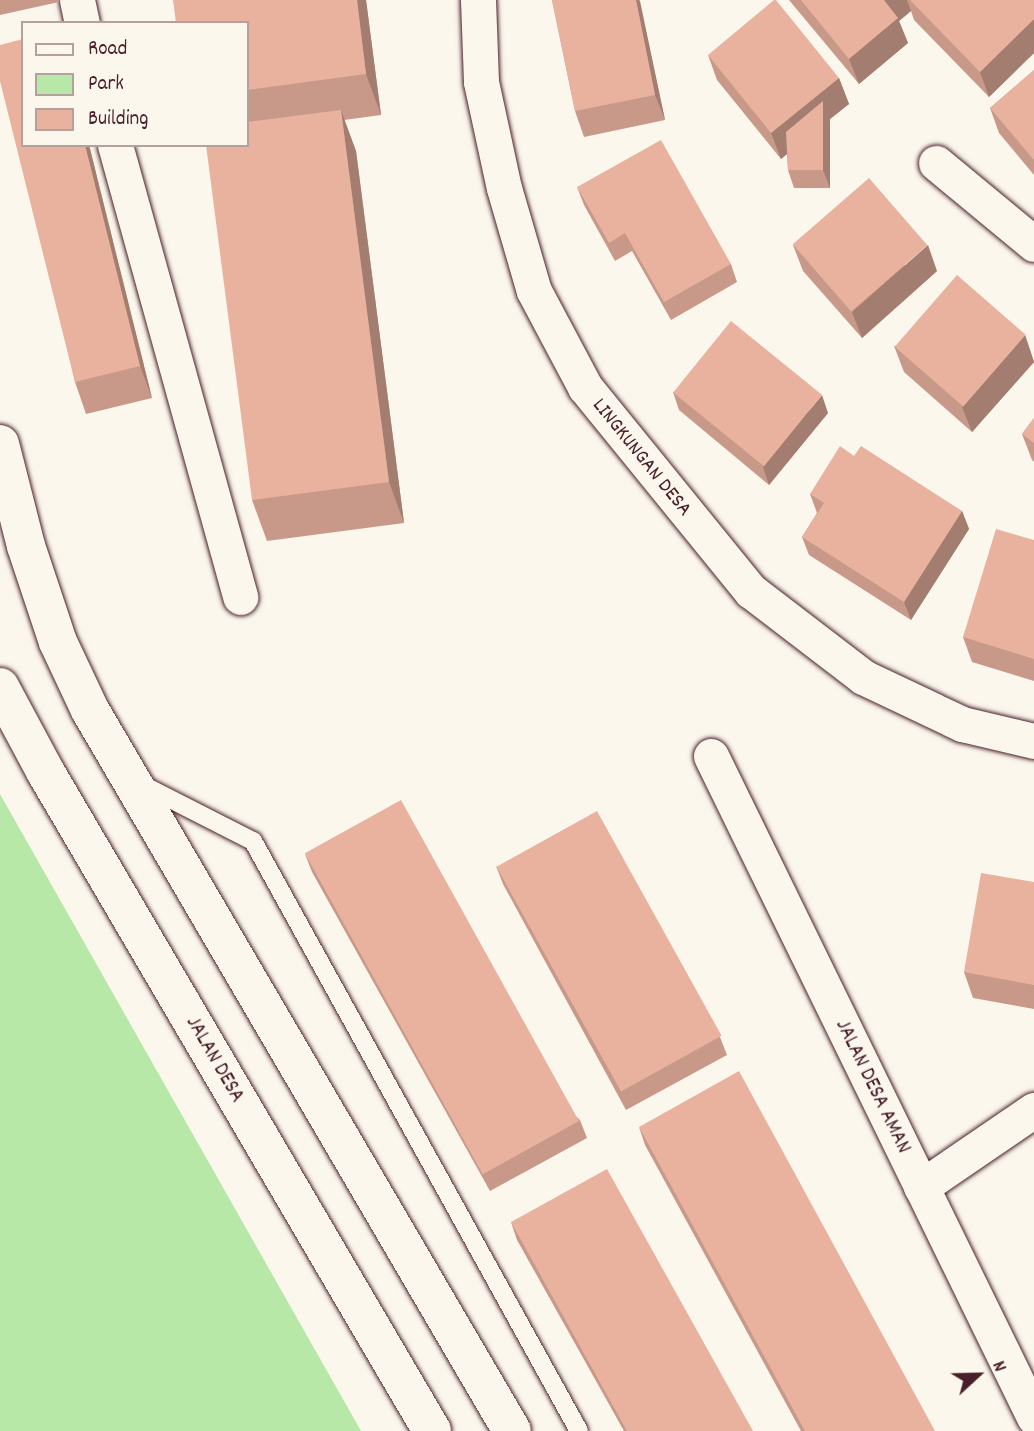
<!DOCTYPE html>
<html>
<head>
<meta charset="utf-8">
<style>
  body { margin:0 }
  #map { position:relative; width:1034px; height:1431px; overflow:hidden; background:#fbf7ec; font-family:Dekko,sans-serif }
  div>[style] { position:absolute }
  .green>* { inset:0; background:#b7e8a7 }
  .roads { filter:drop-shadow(0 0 2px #4a1f2b) drop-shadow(0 0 2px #4a1f2b) }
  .service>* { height:18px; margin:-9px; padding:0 9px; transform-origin:9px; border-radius:9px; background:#fbf7ec }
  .minor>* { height:35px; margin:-17.5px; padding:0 17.5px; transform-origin:17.5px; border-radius:17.5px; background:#fbf7ec }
  .secondary>* { height:38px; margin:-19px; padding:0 19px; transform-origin:19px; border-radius:19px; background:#fbf7ec }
  .wall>* { inset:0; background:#c89989 }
  .shaded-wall>* { inset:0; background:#a37d6f }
  .building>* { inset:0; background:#e9b29f; transform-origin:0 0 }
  span { translate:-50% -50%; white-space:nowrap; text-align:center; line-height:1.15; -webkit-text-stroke:6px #fbf7ec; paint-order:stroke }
  .street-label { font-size:21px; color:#4a1f2b }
  .legend { position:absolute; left:21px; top:21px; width:228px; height:126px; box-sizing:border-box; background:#fbf7ec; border:2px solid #b4a19f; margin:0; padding:9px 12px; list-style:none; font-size:21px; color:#4a1f2b }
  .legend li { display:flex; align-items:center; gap:14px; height:35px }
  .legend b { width:35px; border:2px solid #b4a19f }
  .north { position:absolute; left:943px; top:1340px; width:70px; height:70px; -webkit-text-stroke:5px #fbf7ec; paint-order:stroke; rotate:68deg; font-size:19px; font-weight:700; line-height:28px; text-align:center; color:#4a1f2b }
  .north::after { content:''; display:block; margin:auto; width:24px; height:32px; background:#4a1f2b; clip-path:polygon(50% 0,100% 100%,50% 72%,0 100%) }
</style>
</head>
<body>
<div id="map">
  <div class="green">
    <div style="clip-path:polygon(0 794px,361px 1431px,0 1431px)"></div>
  </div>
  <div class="roads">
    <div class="service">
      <div style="left:139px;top:783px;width:128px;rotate:27deg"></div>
      <div style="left:253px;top:841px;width:674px;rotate:61.08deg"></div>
    </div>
    <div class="minor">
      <div style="left:77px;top:0;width:24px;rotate:78deg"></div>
      <div style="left:478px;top:0;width:82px;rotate:87.9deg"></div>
      <div style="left:481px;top:82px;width:108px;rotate:77.8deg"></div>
      <div style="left:504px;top:188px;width:107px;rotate:73.8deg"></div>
      <div style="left:534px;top:291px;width:109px;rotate:62deg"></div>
      <div style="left:585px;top:387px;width:263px;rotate:50.9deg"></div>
      <div style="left:751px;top:591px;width:141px;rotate:37.5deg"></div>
      <div style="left:863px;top:677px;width:110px;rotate:25.4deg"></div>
      <div style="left:962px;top:724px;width:74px;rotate:13.3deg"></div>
      <div style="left:115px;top:145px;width:469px;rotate:74.5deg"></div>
      <div style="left:936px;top:163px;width:127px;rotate:39.6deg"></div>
      <div style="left:711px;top:756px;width:736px;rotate:63.96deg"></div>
      <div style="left:921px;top:1187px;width:137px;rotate:-34.3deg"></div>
    </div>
    <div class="secondary">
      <div style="left:0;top:444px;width:105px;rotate:75.7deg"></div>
      <div style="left:26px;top:546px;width:101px;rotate:71.6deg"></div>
      <div style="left:58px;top:642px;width:75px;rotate:64.8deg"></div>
      <div style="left:90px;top:710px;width:835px;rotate:59.66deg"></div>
      <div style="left:0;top:687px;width:95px;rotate:61.8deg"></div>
      <div style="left:45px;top:771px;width:765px;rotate:59.61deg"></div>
    </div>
  </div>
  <div class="wall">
    <div style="clip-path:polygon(0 0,59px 0,59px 2px,0 15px)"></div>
    <div style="clip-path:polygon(366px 0,381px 115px,344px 120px,356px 151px,404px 523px,267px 541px,252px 500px,247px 145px,247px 23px)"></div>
    <div style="clip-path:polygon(552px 0,639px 0,665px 120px,584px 137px,575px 111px)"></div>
    <div style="clip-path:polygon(789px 0,1034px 0,1034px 53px,989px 97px,914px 20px,911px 11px,899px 21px,908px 43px,859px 84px)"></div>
    <div style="clip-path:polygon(708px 55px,839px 78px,849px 104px,830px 119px,830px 188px,794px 188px,788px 170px,787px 154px,781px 159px,717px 80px)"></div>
    <div style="clip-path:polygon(1034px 70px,1034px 175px,999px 133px,990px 108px)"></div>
    <div style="clip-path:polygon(23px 145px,89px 145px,152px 398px,86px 414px,75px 382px)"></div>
    <div style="clip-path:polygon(577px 187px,731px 264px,737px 282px,671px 320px,632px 251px,615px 261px,584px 205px)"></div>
    <div style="clip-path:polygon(793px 245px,937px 271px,862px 338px,803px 271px)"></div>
    <div style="clip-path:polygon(1025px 335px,1034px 362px,972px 432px,904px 372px,894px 346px)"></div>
    <div style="clip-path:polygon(673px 392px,828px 413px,769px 485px,679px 410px)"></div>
    <div style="clip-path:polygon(1034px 418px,1034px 462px,1032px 460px,1022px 434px)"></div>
    <div style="clip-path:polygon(854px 456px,962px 511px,969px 529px,911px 620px,809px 555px,802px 537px,817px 513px,810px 494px)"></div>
    <div style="clip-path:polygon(1034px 540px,1034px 681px,972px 662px,963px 637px)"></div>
    <div style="clip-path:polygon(305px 854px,580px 1120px,587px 1138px,490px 1191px,312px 872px)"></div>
    <div style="clip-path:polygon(496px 866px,720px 1037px,727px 1055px,626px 1110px,503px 884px)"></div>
    <div style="clip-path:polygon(1034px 882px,1034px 1009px,973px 998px,964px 972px)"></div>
    <div style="clip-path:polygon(639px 1127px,935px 1431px,801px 1431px,645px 1145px)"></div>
    <div style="clip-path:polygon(511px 1222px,753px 1431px,624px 1431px,517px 1240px)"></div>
  </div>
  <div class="shaded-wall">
    <div style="clip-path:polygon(357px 0,366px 0,381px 115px,366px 74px)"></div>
    <div style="clip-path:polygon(636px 0,639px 0,640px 1px,665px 120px,655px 95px)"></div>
    <div style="clip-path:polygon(884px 0,907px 0,911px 11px,899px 21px,908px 43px,859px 84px,849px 59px)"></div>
    <div style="clip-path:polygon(1034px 19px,1034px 53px,989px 97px,980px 72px)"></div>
    <div style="clip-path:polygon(839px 78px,849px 104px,830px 119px,830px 188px,823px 170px,823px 124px,781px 159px,771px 133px)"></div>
    <div style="clip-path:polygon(341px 110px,356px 151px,404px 523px,389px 482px)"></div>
    <div style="clip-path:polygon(85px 145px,89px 145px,152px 398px,140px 366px)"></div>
    <div style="clip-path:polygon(928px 245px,937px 271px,862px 338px,852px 312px)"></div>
    <div style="clip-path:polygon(1025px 335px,1034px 362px,972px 432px,962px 407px)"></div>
    <div style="clip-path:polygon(822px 395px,828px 413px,769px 485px,763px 467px)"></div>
    <div style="clip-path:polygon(962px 511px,969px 529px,911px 620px,904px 602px)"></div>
  </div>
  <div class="building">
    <div style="clip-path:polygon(173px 0,357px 0,366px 74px,247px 90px,247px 23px,176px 23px)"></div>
    <div style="clip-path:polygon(552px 0,636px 0,655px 95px,575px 111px)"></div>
    <div style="clip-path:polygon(774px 0,776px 0,839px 78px,771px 133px,708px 55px)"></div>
    <div style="clip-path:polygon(801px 0,884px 0,898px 18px,849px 59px)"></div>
    <div style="clip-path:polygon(910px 0,1034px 0,1034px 19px,980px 72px)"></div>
    <div style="clip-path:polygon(23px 39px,23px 145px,85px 145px,140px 366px,75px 382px,0 81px,0 45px)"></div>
    <div style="clip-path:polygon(1034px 70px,1034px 160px,990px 108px)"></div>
    <div style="clip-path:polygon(823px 101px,823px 170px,788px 170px,786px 132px)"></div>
    <div style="clip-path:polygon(341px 110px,389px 482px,252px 500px,206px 145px,247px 145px,247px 122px)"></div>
    <div style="clip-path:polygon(661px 140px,731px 264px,664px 302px,625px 233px,609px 243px,577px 187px)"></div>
    <div style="left:869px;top:178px;width:89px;height:101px;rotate:49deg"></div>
    <div style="left:957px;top:275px;width:91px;height:95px;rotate:41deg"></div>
    <div style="left:731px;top:321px;width:117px;height:92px;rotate:39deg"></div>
    <div style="clip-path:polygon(1034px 418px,1034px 443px,1022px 434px)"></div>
    <div style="clip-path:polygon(840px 446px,854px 456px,861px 446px,962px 511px,904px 602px,802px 537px,824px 503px,810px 494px)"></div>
    <div style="clip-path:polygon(996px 529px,1034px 540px,1034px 659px,963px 637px)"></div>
    <div style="left:401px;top:800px;width:367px;height:110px;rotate:61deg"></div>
    <div style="left:597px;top:811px;width:257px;height:115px;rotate:61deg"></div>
    <div style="clip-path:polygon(981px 873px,1034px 882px,1034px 985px,964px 972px)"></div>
    <div style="clip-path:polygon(739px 1071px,935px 1431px,805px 1431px,639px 1127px)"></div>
    <div style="clip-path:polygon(607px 1169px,753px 1431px,627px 1431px,511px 1222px)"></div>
  </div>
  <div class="street-label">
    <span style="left:641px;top:458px;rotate:51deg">LINGKUNGAN DESA</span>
    <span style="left:214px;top:1060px;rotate:60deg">JALAN DESA</span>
    <span style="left:872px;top:1087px;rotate:64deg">JALAN DESA AMAN</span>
  </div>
  <ul class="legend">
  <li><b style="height:9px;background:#fbf7ec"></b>Road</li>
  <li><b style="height:19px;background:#b7e8a7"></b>Park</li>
  <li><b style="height:19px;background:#e9b29f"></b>Building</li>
  </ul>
  <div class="north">N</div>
</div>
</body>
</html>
